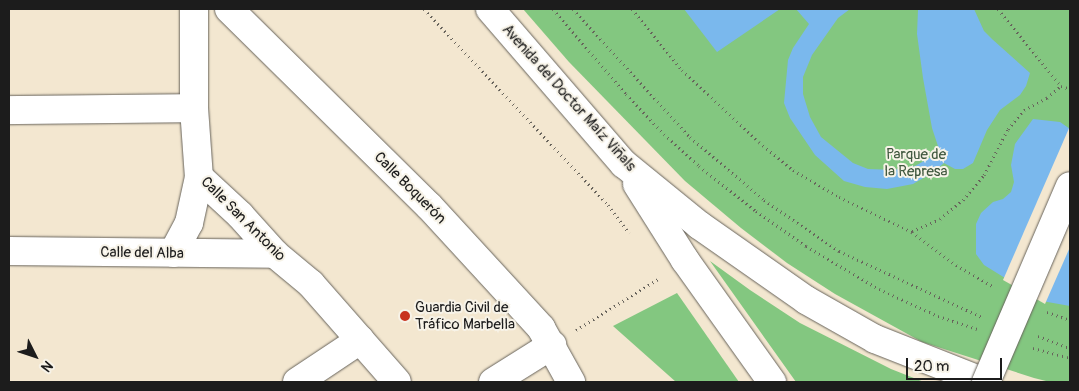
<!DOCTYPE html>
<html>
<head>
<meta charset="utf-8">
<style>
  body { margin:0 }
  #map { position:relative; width:1079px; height:391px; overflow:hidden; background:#f3e7d0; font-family:Pangolin,sans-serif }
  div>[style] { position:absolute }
  .green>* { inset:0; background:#83c780 }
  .water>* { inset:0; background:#7ab8ed }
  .pier>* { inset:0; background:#f3e7d0 }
  .path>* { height:3px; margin-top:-1.5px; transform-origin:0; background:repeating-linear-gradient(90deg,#67635b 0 1px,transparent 0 5px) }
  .roads { filter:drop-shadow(0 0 1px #67635b) drop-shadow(0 0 1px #67635b) }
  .minor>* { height:28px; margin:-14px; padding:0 14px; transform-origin:14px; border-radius:14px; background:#fff }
  .bridges { filter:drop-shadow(0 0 1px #67635b) drop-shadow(0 0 1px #67635b) }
  .minor-bridge>* { height:28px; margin:-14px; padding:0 14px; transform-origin:14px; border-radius:14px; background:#fff }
  .dots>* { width:14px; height:14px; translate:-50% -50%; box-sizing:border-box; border:2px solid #f7f3e8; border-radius:50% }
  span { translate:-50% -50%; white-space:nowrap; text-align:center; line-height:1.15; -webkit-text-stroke:4px #f7f3e8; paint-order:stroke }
  .street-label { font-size:15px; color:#1c1c1c }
  .park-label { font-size:15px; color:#40583f }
  .poi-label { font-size:15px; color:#1c1c1c }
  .left { translate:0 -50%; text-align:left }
  .frame { position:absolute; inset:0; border:10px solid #1c1c1c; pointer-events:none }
  .north { position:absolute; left:10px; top:331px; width:50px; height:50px; -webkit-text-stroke:4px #f7f3e8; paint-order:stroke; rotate:131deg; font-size:14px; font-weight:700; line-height:20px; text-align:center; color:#1c1c1c }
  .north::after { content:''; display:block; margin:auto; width:18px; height:22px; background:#1c1c1c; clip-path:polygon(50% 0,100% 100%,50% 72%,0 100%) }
  .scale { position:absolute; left:906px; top:358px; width:96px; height:22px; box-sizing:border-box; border:2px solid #1c1c1c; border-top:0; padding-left:6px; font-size:15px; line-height:18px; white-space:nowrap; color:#1c1c1c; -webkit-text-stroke:4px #f7f3e8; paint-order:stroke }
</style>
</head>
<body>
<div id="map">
  <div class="green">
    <div style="clip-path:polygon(523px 9px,1070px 9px,1070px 382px,1050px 382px,1034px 378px,922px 342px,835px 294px,787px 263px,741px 228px,685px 181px,569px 62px)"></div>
    <div style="clip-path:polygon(710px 261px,750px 290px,800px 323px,891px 369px,924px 382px,796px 382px)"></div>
    <div style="clip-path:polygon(677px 293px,739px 382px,676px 382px,613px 326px)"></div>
  </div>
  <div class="water">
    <div style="clip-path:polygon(684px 9px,780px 9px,717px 52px)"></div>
    <div style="clip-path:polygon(796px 9px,850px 9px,838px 18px,812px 55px,803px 77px,803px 94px,810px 117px,821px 137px,853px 163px,868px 169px,894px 170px,915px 166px,940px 152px,932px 128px,923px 78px,917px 34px,918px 10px,916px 9px,974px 9px,984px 31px,992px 39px,1030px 73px,1026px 86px,1020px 95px,1000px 110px,987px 130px,973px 163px,963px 169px,955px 169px,944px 163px,932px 173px,913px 184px,887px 189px,865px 187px,844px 181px,815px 155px,790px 118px,784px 103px,788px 60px,793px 48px,809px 24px)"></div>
    <div style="clip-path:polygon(1033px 119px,1060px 122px,1070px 129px,1070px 306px,1042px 301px,984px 265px,976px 254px,976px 224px,981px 213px,993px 202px,1003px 199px,1011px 192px,1014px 182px,1011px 165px,1015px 144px)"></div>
  </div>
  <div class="pier">
    <div style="clip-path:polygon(1070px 126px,1070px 247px,1045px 304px,1003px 280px)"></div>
  </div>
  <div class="path">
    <div style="left:424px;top:9px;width:269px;rotate:46.8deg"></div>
    <div style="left:608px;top:205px;width:35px;rotate:53deg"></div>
    <div style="left:553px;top:9px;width:112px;rotate:49.3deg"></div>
    <div style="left:626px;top:94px;width:55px;rotate:46.5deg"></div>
    <div style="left:664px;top:134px;width:47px;rotate:42.4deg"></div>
    <div style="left:699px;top:166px;width:73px;rotate:38.3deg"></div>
    <div style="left:756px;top:211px;width:61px;rotate:35deg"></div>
    <div style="left:806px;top:246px;width:85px;rotate:30.5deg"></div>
    <div style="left:879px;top:289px;width:65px;rotate:24.6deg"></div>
    <div style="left:938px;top:316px;width:41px;rotate:18.4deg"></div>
    <div style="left:573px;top:9px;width:173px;rotate:47.6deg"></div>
    <div style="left:690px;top:137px;width:97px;rotate:40.4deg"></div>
    <div style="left:764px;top:200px;width:91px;rotate:34.2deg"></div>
    <div style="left:839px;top:251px;width:157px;rotate:24.8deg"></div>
    <div style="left:632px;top:9px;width:79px;rotate:50.7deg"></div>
    <div style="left:682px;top:70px;width:105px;rotate:43.1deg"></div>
    <div style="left:759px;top:142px;width:44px;rotate:39.5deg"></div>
    <div style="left:793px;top:170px;width:53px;rotate:30.4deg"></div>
    <div style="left:839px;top:197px;width:81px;rotate:25.6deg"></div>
    <div style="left:912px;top:232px;width:55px;rotate:36.9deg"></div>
    <div style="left:956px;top:265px;width:44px;rotate:30.1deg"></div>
    <div style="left:998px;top:9px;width:99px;rotate:50.7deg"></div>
    <div style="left:1061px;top:86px;width:9px;rotate:18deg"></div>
    <div style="left:912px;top:231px;width:30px;rotate:-23deg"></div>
    <div style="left:940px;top:219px;width:30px;rotate:-40deg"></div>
    <div style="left:963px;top:200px;width:33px;rotate:-50deg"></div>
    <div style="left:984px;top:175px;width:52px;rotate:-62.4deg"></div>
    <div style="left:1008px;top:129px;width:25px;rotate:-50deg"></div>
    <div style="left:1024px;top:110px;width:26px;rotate:-28deg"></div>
    <div style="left:1047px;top:98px;width:18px;rotate:-41deg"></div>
    <div style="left:1047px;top:312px;width:24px;rotate:19deg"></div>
    <div style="left:576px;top:330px;width:99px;rotate:-31.8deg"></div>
    <div style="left:1038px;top:336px;width:34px;rotate:21deg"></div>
    <div style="left:1033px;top:348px;width:38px;rotate:15deg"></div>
  </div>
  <div class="roads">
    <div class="minor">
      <div style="left:194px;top:9px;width:99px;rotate:90deg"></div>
      <div style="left:194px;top:108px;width:69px;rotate:85.9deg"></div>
      <div style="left:199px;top:177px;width:56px;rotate:42.8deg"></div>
      <div style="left:240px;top:215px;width:52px;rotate:48.1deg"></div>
      <div style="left:275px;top:254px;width:47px;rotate:39.8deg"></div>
      <div style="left:311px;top:284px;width:130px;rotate:48.7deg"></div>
      <div style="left:229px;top:9px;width:281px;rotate:44.6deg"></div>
      <div style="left:429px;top:206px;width:166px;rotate:47.4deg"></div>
      <div style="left:541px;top:328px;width:62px;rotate:60.9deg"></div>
      <div style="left:490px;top:9px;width:205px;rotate:49.2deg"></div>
      <div style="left:624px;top:164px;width:97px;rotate:39.1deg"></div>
      <div style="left:699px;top:225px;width:131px;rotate:35deg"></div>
      <div style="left:806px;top:300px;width:79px;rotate:29.5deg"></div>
      <div style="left:875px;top:339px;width:117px;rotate:21.5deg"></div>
      <div style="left:9px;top:110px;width:185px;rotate:-0.6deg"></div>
      <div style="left:637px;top:184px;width:90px;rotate:57.7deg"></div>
      <div style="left:685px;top:260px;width:150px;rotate:54.5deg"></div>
      <div style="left:9px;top:251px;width:266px;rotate:0.6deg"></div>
      <div style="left:173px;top:253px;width:34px;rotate:-62deg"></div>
      <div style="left:189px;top:223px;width:47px;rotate:-77.7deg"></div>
      <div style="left:297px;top:382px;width:76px;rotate:-33.7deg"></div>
      <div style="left:493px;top:382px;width:70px;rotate:-32.1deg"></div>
    </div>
  </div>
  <div class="bridges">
    <div class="minor-bridge">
      <div style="left:986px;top:382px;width:213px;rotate:-66.8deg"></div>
    </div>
  </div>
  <div class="dots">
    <div style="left:405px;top:316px;background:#c8321e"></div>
  </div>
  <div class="street-label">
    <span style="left:569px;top:98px;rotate:48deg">Avenida del Doctor Maíz Viñals</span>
    <span style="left:410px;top:188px;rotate:45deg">Calle Boquerón</span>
    <span style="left:243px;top:219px;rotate:45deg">Calle San Antonio</span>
    <span style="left:142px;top:253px;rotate:1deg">Calle del Alba</span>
  </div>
  <div class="park-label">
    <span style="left:916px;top:163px">Parque de<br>la Represa</span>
  </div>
  <div class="poi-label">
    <span class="left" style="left:415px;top:316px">Guardia Civil de<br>Tráfico Marbella</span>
  </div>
  <div class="frame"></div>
  <div class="north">N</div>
  <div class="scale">20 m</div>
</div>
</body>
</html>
